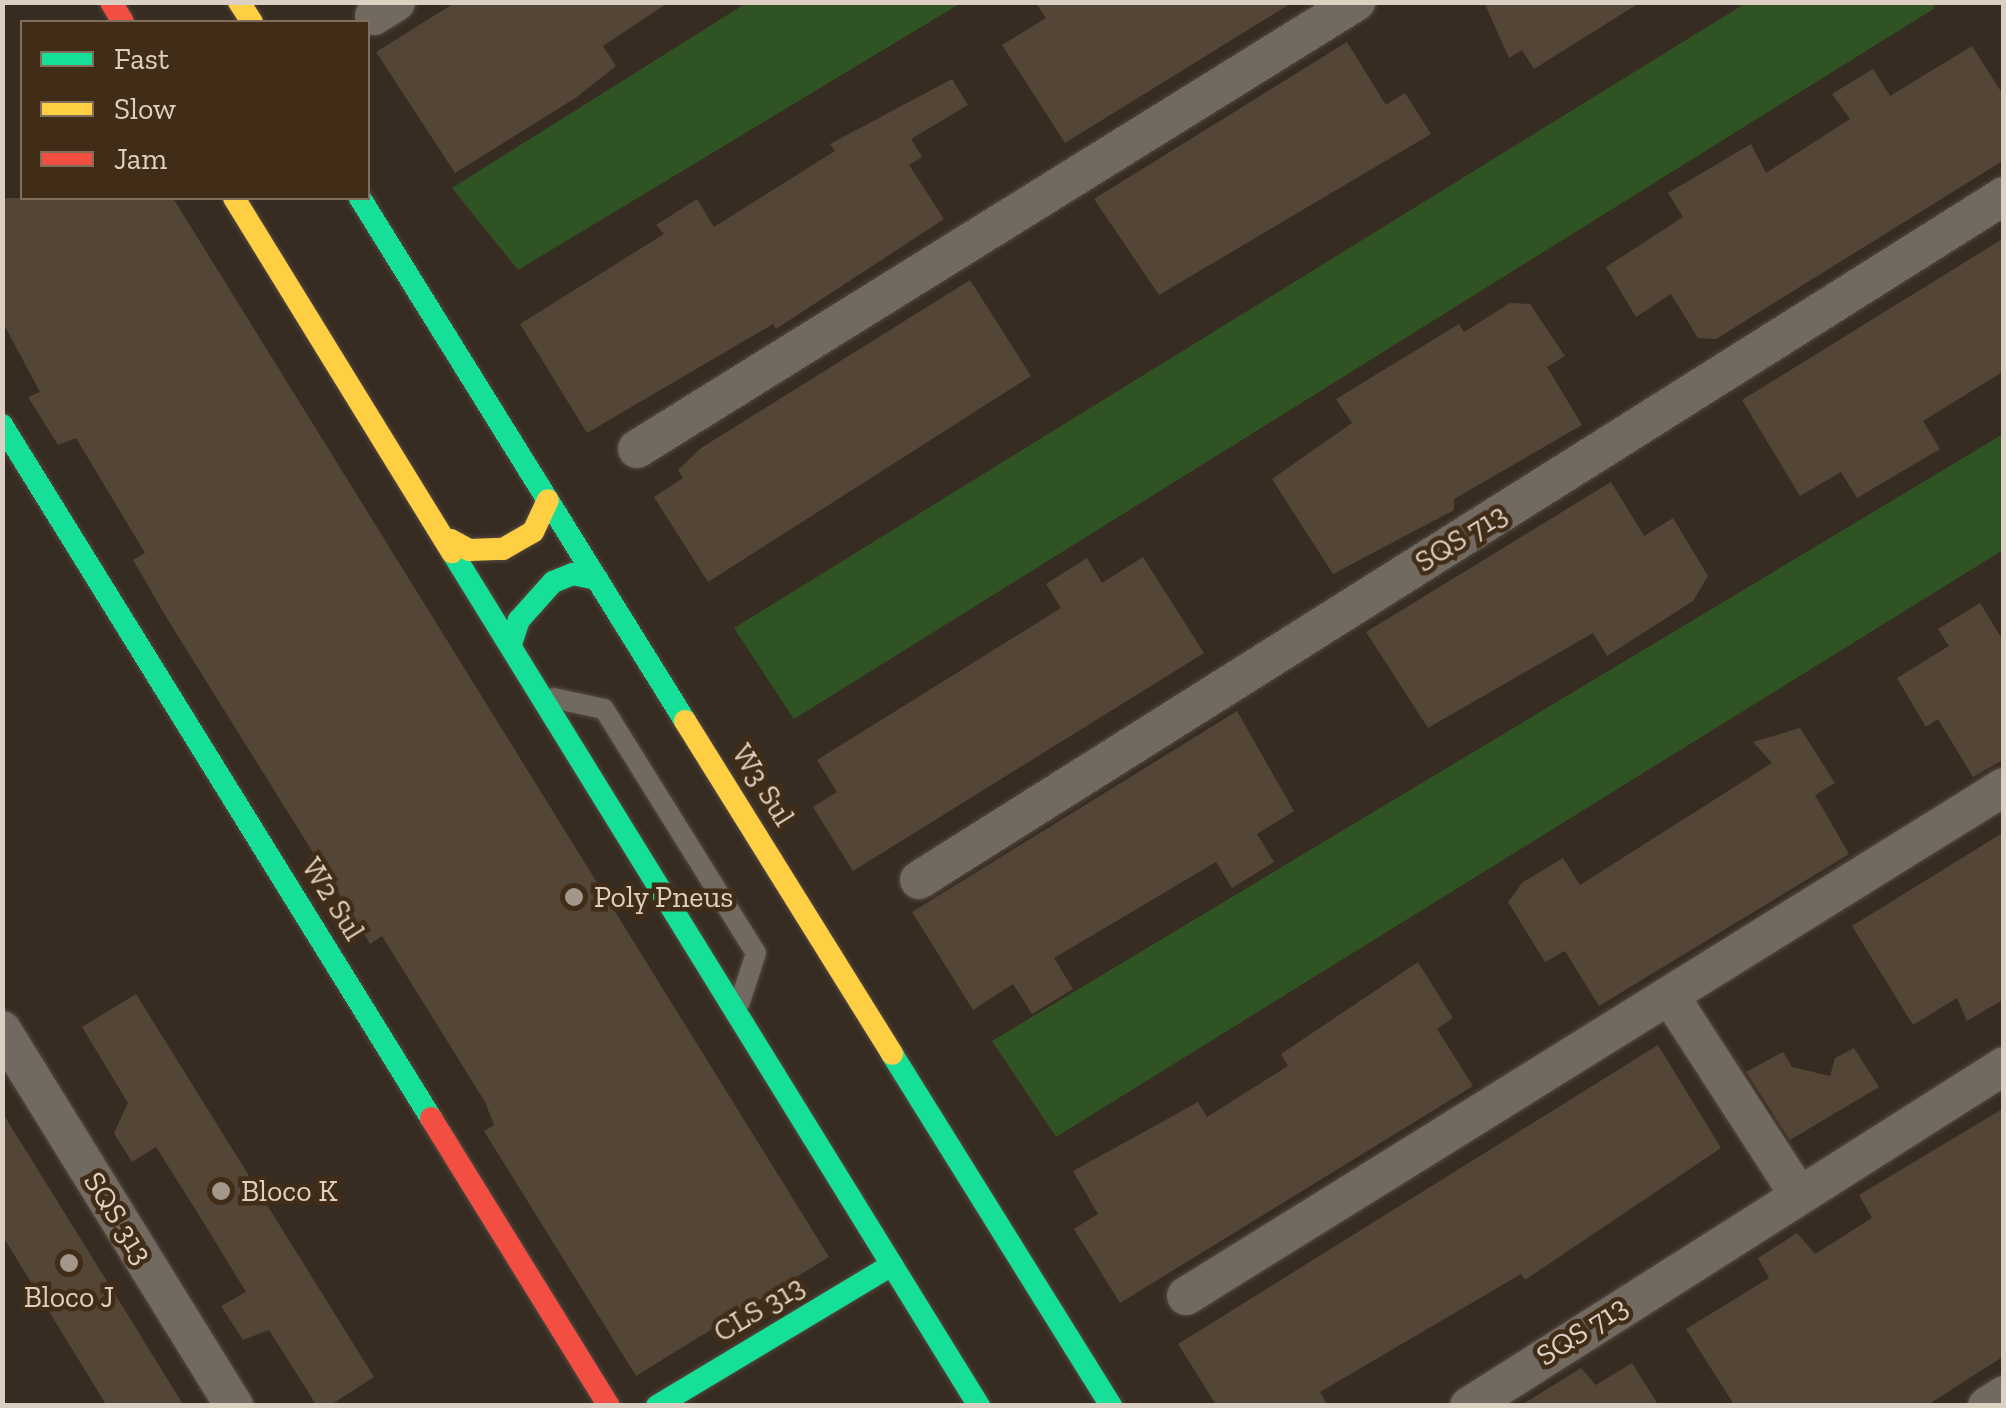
<!DOCTYPE html>
<html>
<head>
<meta charset="utf-8">
<style>
  body { margin:0 }
  #map { position:relative; width:2006px; height:1408px; overflow:hidden; background:#372c21; font-family:"Zilla Slab",serif }
  div>[style] { position:absolute }
  .green>* { inset:0; background:#305323 }
  .building>* { inset:0; background:#544636 }
  .roads { filter:drop-shadow(0 0 2px #534940) drop-shadow(0 0 2px #534940) }
  .lane>* { height:20px; margin:-10px; padding:0 10px; transform-origin:10px; border-radius:10px; background:#726960 }
  .street>* { height:38px; margin:-19px; padding:0 19px; transform-origin:19px; border-radius:19px; background:#726960 }
  .fast>* { height:22px; margin:-11px; padding:0 11px; transform-origin:11px; border-radius:11px; background:#16e098 }
  .slow>* { height:22px; margin:-11px; padding:0 11px; transform-origin:11px; border-radius:11px; background:#ffcf43 }
  .jam>* { height:22px; margin:-11px; padding:0 11px; transform-origin:11px; border-radius:11px; background:#f24e42 }
  .dots>* { width:28px; height:28px; translate:-50% -50%; box-sizing:border-box; border:5px solid #412d17; border-radius:50% }
  span { translate:-50% -50%; white-space:nowrap; text-align:center; line-height:1.15; -webkit-text-stroke:9px #412d17; paint-order:stroke }
  .street-label { font-size:30px; color:#dcd0c3 }
  .poi-label { font-size:30px; color:#dcd0c3 }
  .left { translate:0 -50%; text-align:left }
  .frame { position:absolute; inset:0; border:5px solid #dcd0c3; pointer-events:none }
  .legend { position:absolute; left:20px; top:20px; width:350px; height:180px; box-sizing:border-box; background:#412d17; border:2px solid #7f6e5c; margin:0; padding:12px 18px; list-style:none; font-size:30px; color:#dcd0c3 }
  .legend li { display:flex; align-items:center; gap:20px; height:50px }
  .legend b { width:50px; border:2px solid #7f6e5c }
</style>
</head>
<body>
<div id="map">
  <div class="green">
    <div style="clip-path:polygon(748px 2px,961px 3px,518px 270px,452px 188px)"></div>
    <div style="clip-path:polygon(1932px 3px,1935px 8px,794px 719px,734px 628px,1746px 3px)"></div>
    <div style="clip-path:polygon(2003px 434px,2003px 550px,1056px 1137px,992px 1041px)"></div>
  </div>
  <div class="building">
    <div style="clip-path:polygon(456px 2px,669px 2px,603px 46px,616px 66px,577px 97px,455px 173px,376px 52px)"></div>
    <div style="clip-path:polygon(1035px 2px,1293px 2px,1065px 143px,1002px 45px,1046px 18px)"></div>
    <div style="clip-path:polygon(1484px 2px,1641px 2px,1534px 69px,1522px 50px,1509px 58px)"></div>
    <div style="clip-path:polygon(1347px 42px,1386px 105px,1405px 93px,1431px 134px,1159px 295px,1094px 199px)"></div>
    <div style="clip-path:polygon(1972px 46px,2004px 96px,2004px 160px,1716px 339px,1698px 338px,1671px 294px,1636px 317px,1606px 267px,1683px 217px,1668px 193px,1751px 144px,1766px 173px,1850px 119px,1832px 94px,1873px 69px,1890px 96px)"></div>
    <div style="clip-path:polygon(952px 79px,968px 105px,911px 139px,922px 157px,909px 165px,944px 219px,776px 329px,773px 324px,587px 433px,520px 324px,664px 234px,656px 225px,697px 199px,714px 227px,835px 151px,830px 144px)"></div>
    <div style="clip-path:polygon(2px 198px,173px 198px,829px 1257px,636px 1376px,484px 1131px,494px 1125px,485px 1102px,382px 936px,370px 944px,168px 620px,133px 560px,145px 553px,76px 438px,58px 445px,28px 397px,40px 392px,2px 321px)"></div>
    <div style="clip-path:polygon(2004px 238px,2004px 371px,1923px 421px,1940px 449px,1857px 498px,1841px 472px,1800px 496px,1742px 400px)"></div>
    <div style="clip-path:polygon(970px 280px,1031px 376px,708px 582px,654px 497px,683px 478px,678px 470px,701px 448px)"></div>
    <div style="clip-path:polygon(1510px 303px,1530px 304px,1565px 356px,1547px 367px,1582px 425px,1454px 499px,1454px 510px,1333px 574px,1272px 479px,1352px 423px,1336px 399px,1459px 324px,1464px 332px)"></div>
    <div style="clip-path:polygon(1611px 482px,1644px 536px,1673px 518px,1708px 576px,1693px 601px,1607px 656px,1593px 633px,1428px 728px,1366px 632px)"></div>
    <div style="clip-path:polygon(1143px 557px,1204px 653px,853px 871px,813px 807px,837px 792px,817px 760px,1061px 608px,1046px 584px,1087px 558px,1102px 583px)"></div>
    <div style="clip-path:polygon(1980px 603px,2004px 642px,2004px 759px,1973px 777px,1938px 719px,1926px 727px,1897px 678px,1949px 646px,1938px 629px)"></div>
    <div style="clip-path:polygon(1237px 711px,1294px 811px,1257px 834px,1274px 862px,1232px 888px,1216px 862px,1054px 958px,1073px 989px,1032px 1014px,1013px 984px,973px 1010px,912px 912px)"></div>
    <div style="clip-path:polygon(1800px 728px,1835px 783px,1815px 795px,1849px 854px,1599px 1006px,1565px 951px,1545px 962px,1508px 902px,1523px 882px,1563px 858px,1580px 885px,1772px 763px,1753px 742px)"></div>
    <div style="clip-path:polygon(2004px 832px,2004px 999px,1967px 1021px,1957px 998px,1913px 1025px,1852px 926px)"></div>
    <div style="clip-path:polygon(1418px 962px,1453px 1018px,1437px 1029px,1473px 1086px,1120px 1303px,1074px 1229px,1098px 1214px,1073px 1171px,1198px 1102px,1207px 1117px,1288px 1066px,1281px 1054px)"></div>
    <div style="clip-path:polygon(136px 994px,374px 1377px,329px 1406px,317px 1406px,269px 1330px,243px 1340px,221px 1306px,246px 1292px,202px 1220px,156px 1147px,132px 1162px,114px 1133px,128px 1103px,82px 1027px)"></div>
    <div style="clip-path:polygon(1658px 1045px,1721px 1148px,1525px 1280px,1521px 1274px,1320px 1392px,1328px 1406px,1217px 1406px,1178px 1344px)"></div>
    <div style="clip-path:polygon(1854px 1048px,1879px 1087px,1790px 1140px,1746px 1072px,1783px 1052px,1792px 1067px,1830px 1076px,1835px 1058px)"></div>
    <div style="clip-path:polygon(2004px 1108px,2004px 1356px,1926px 1406px,1735px 1406px,1686px 1329px,1769px 1278px,1758px 1258px,1797px 1233px,1815px 1254px,1872px 1218px,1859px 1195px)"></div>
    <div style="clip-path:polygon(2px 1112px,105px 1278px,184px 1406px,107px 1406px,2px 1235px)"></div>
    <div style="clip-path:polygon(1632px 1363px,1659px 1406px,1520px 1406px,1581px 1368px,1596px 1385px)"></div>
  </div>
  <div class="roads">
    <div class="lane">
      <div style="left:553px;top:698px;width:52px;rotate:12.2deg"></div>
      <div style="left:604px;top:709px;width:287px;rotate:58.1deg"></div>
      <div style="left:756px;top:953px;width:52px;rotate:108.1deg"></div>
    </div>
    <div class="street">
      <div style="left:374px;top:16px;width:26px;rotate:-32deg"></div>
      <div style="left:637px;top:449px;width:847px;rotate:-31.87deg"></div>
      <div style="left:919px;top:880px;width:1283px;rotate:-32.23deg"></div>
      <div style="left:1670px;top:996px;width:232px;rotate:57.1deg"></div>
      <div style="left:2px;top:1030px;width:442px;rotate:58.3deg"></div>
      <div style="left:1186px;top:1296px;width:963px;rotate:-31.89deg"></div>
      <div style="left:1469px;top:1406px;width:634px;rotate:-32.44deg"></div>
      <div style="left:1987px;top:1406px;width:20px;rotate:-33deg"></div>
    </div>
    <div class="fast">
      <div style="left:360px;top:198px;width:616px;rotate:58.14deg"></div>
      <div style="left:2px;top:425px;width:815px;rotate:58.24deg"></div>
      <div style="left:452px;top:552px;width:1004px;rotate:58.32deg"></div>
      <div style="left:512px;top:641px;width:22px;rotate:-72deg"></div>
      <div style="left:519px;top:620px;width:51px;rotate:-48.2deg"></div>
      <div style="left:553px;top:582px;width:22px;rotate:-22deg"></div>
      <div style="left:573px;top:574px;width:25px;rotate:12deg"></div>
      <div style="left:892px;top:1054px;width:415px;rotate:58.1deg"></div>
      <div style="left:657px;top:1406px;width:274px;rotate:-31deg"></div>
    </div>
    <div class="slow">
      <div style="left:239px;top:2px;width:24px;rotate:57deg"></div>
      <div style="left:234px;top:198px;width:416px;rotate:58.4deg"></div>
      <div style="left:451px;top:540px;width:21px;rotate:29deg"></div>
      <div style="left:469px;top:550px;width:34px;rotate:-2deg"></div>
      <div style="left:503px;top:549px;width:34px;rotate:-30deg"></div>
      <div style="left:533px;top:532px;width:35px;rotate:-65deg"></div>
      <div style="left:685px;top:721px;width:392px;rotate:58.1deg"></div>
    </div>
    <div class="jam">
      <div style="left:111px;top:2px;width:23px;rotate:59deg"></div>
      <div style="left:431px;top:1118px;width:339px;rotate:58.3deg"></div>
    </div>
  </div>
  <div class="dots">
    <div style="left:574px;top:897px;background:#a2978a"></div>
    <div style="left:221px;top:1191px;background:#a2978a"></div>
    <div style="left:69px;top:1263px;background:#a2978a"></div>
  </div>
  <div class="street-label">
    <span style="left:1461px;top:538px;rotate:-32deg">SQS 713</span>
    <span style="left:763px;top:785px;rotate:58deg">W3 Sul</span>
    <span style="left:333px;top:899px;rotate:58deg">W2 Sul</span>
    <span style="left:118px;top:1218px;rotate:58deg">SQS 313</span>
    <span style="left:759px;top:1309px;rotate:-31deg">CLS 313</span>
    <span style="left:1582px;top:1331px;rotate:-33deg">SQS 713</span>
  </div>
  <div class="poi-label">
    <span class="left" style="left:594px;top:897px">Poly Pneus</span>
    <span class="left" style="left:241px;top:1191px">Bloco K</span>
    <span style="left:69px;top:1297px">Bloco J</span>
  </div>
  <div class="frame"></div>
  <ul class="legend">
  <li><b style="height:12px;background:#16e098"></b>Fast</li>
  <li><b style="height:12px;background:#ffcf43"></b>Slow</li>
  <li><b style="height:12px;background:#f24e42"></b>Jam</li>
  </ul>
</div>
</body>
</html>
